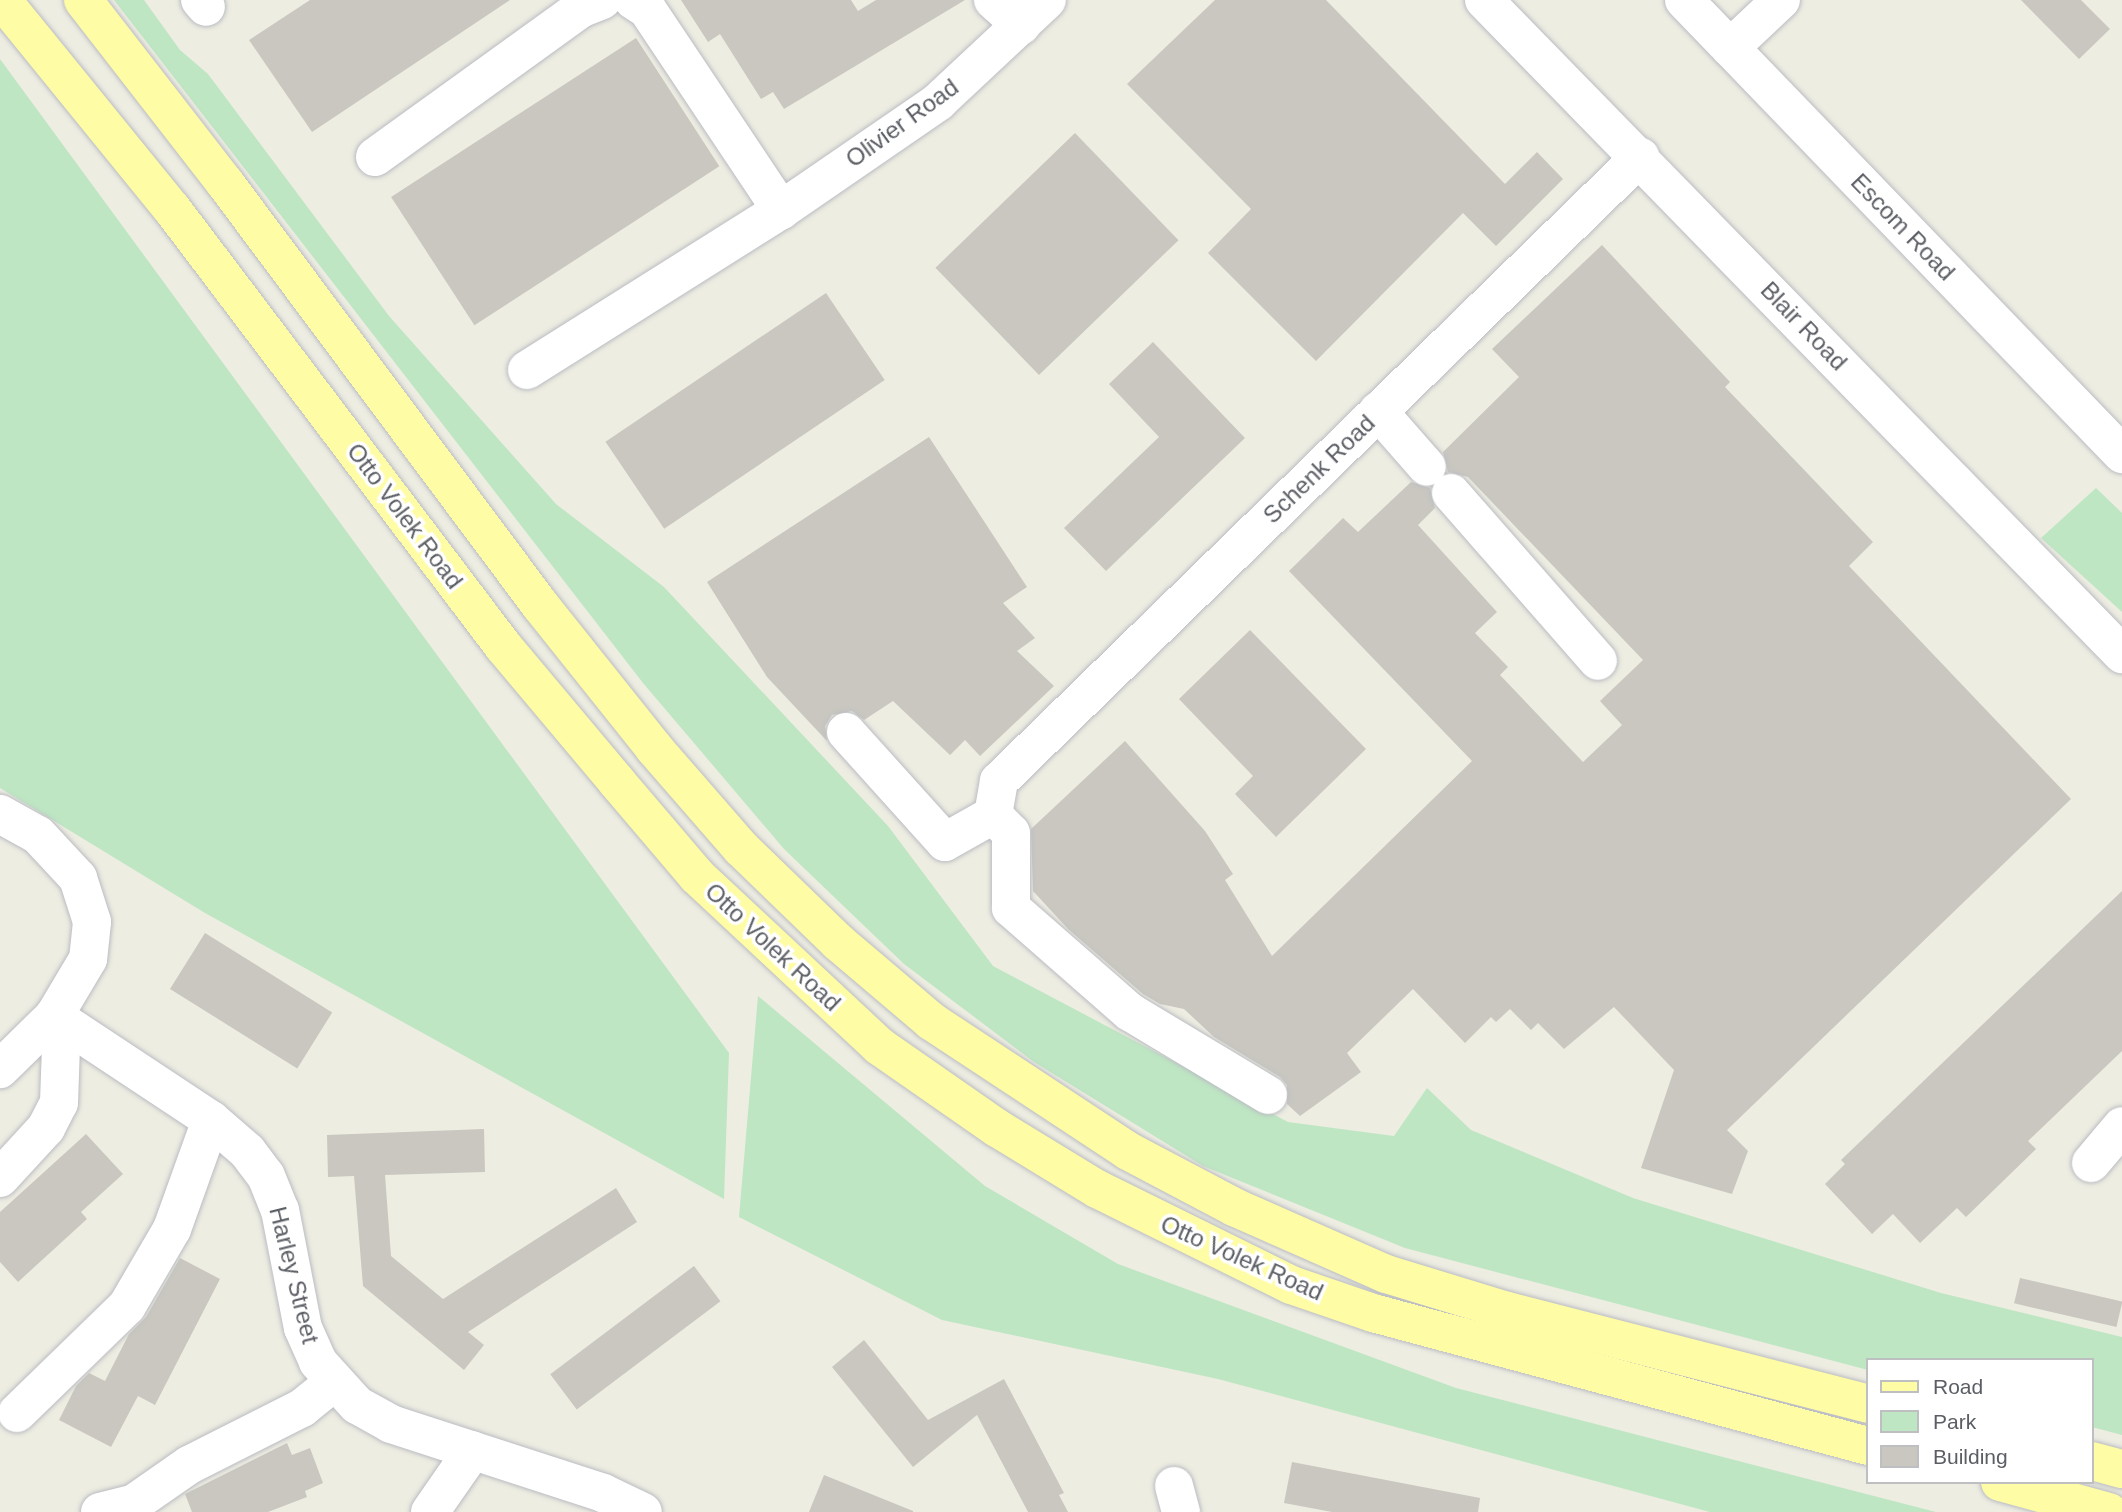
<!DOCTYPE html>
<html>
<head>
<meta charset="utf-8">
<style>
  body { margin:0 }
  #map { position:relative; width:2122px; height:1512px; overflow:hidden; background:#eeede2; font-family:Arial,sans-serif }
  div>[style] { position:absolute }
  .green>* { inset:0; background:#bee6c3 }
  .building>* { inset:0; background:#c9c7c0; transform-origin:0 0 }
  .roads { filter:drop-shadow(0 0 2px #babcc2) drop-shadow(0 0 2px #babcc2) }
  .minor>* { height:38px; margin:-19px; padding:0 19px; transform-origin:19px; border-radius:19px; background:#fff }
  .major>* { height:38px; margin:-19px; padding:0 19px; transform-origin:19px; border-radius:19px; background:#fffca6 }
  span { translate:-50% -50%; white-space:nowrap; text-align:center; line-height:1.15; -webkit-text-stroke:7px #fff; paint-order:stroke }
  .street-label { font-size:24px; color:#5b5e64 }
  .legend { position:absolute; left:1866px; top:1358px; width:228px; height:126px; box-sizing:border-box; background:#fff; border:2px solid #bdbfc1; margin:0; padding:9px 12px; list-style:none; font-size:21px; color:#5b5e64 }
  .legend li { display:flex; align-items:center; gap:14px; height:35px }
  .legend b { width:35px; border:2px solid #bdbfc1 }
</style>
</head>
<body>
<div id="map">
  <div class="green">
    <div style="clip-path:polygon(114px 0,144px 0,180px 50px,208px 74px,389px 316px,556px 504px,664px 587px,888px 826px,993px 966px,1288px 1122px,1394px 1136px,1427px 1088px,1471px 1130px,1633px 1198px,1941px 1293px,2122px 1337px,2122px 1435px,2092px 1427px,2092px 1360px,1868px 1360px,1868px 1370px,1405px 1248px,1203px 1166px,1034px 1062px,904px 964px,784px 849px,643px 683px)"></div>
    <div style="clip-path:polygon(0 59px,729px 1053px,724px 1199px,205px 913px,0 788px)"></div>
    <div style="clip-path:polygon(2096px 488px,2122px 513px,2122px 612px,2041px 538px)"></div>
    <div style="clip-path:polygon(758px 996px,985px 1186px,1118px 1264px,1456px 1388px,1936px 1512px,1710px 1512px,1218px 1379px,942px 1320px,739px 1217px)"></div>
  </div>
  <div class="building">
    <div style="clip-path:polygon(310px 0,510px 0,312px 132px,249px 40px)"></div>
    <div style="clip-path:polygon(681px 0,851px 0,858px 11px,876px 0,965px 0,784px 109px,773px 92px,761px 99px,720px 34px,708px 42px)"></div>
    <div style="clip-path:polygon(1215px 0,1326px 0,1505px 184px,1537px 152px,1563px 179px,1496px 246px,1463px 213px,1316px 361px,1208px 253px,1251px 209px,1127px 84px)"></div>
    <div style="clip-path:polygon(2021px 0,2081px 0,2110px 29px,2079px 59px)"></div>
    <div style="left:636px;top:38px;width:153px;height:292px;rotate:57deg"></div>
    <div style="left:1075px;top:133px;width:149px;height:194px;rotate:46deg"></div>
    <div style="clip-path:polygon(1602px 245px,1730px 382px,1725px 387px,1873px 542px,1849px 566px,2071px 799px,1727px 1130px,1748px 1151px,1732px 1194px,1641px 1168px,1674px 1070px,1614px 1007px,1564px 1049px,1538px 1023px,1531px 1030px,1510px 1009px,1496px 1022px,1491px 1017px,1465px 1043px,1413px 989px,1347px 1053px,1361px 1072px,1300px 1116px,1287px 1104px,1287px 1085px,1280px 1077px,1214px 1037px,1184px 1009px,1160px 1004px,1143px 994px,1068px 929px,1033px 891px,1031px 829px,1125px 741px,1205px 831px,1233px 874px,1225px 880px,1272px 956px,1472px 761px,1289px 571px,1343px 518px,1358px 532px,1411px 482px,1430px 488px,1435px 508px,1418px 525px,1497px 612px,1475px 633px,1508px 667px,1500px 675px,1583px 762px,1622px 725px,1600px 701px,1643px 660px,1468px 477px,1448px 472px,1443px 452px,1519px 377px,1492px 349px)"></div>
    <div style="left:826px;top:293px;width:105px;height:266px;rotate:56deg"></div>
    <div style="clip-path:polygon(1153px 342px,1245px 438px,1106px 571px,1064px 528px,1159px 437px,1109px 384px)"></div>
    <div style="clip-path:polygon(929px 437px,1027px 587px,1003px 603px,1035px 638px,1017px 651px,1054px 686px,980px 756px,965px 740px,950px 755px,893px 701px,864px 720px,852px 711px,832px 715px,825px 726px,827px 741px,767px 677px,707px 582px)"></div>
    <div style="clip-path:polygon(1250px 630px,1366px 749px,1276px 837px,1235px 794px,1253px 776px,1179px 699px)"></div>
    <div style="clip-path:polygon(2122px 891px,2122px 1051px,2028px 1141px,2036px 1149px,1966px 1217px,1957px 1208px,1920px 1243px,1893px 1214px,1872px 1234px,1825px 1184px,1845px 1164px,1841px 1160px)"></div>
    <div style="left:205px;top:933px;width:150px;height:66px;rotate:32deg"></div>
    <div style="clip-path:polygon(484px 1129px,485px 1172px,385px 1175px,391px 1256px,443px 1299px,616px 1188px,637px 1222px,468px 1332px,484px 1345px,464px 1370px,363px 1286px,354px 1176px,328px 1177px,327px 1135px)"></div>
    <div style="clip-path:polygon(86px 1134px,123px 1174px,81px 1212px,87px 1219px,18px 1282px,0 1262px,0 1212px)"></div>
    <div style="clip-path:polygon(180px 1258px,220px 1279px,155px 1405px,138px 1396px,111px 1447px,59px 1420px,76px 1386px,89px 1373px,105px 1381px,129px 1334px,146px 1317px)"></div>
    <div style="left:694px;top:1266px;width:44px;height:180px;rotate:53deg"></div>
    <div style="left:2020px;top:1278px;width:105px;height:26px;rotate:13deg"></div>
    <div style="clip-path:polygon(864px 1340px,928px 1420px,1004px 1379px,1064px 1493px,1059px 1495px,1068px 1512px,1028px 1512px,977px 1415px,913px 1467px,832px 1367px)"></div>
    <div style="clip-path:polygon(287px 1443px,292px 1455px,310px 1448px,323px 1483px,305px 1491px,307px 1497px,268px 1512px,192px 1512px,185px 1494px)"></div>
    <div style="clip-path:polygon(1292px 1462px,1480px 1498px,1478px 1512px,1332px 1512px,1284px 1503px)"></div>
    <div style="clip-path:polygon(824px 1475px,913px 1511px,913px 1512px,809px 1512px)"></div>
  </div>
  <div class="roads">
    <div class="minor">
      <div style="left:200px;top:0;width:9px;rotate:49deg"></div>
      <div style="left:633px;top:0;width:17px;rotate:33deg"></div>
      <div style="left:647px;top:9px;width:242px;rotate:56.3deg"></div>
      <div style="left:993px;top:0;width:38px;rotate:42deg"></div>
      <div style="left:1484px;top:0;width:914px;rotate:45.71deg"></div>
      <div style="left:1684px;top:0;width:631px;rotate:46.03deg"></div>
      <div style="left:1730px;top:48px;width:70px;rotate:-43.3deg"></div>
      <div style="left:375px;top:157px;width:253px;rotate:-35.8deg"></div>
      <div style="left:580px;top:9px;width:24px;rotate:-22deg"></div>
      <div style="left:527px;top:370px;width:300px;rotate:-32.2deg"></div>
      <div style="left:781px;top:210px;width:191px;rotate:-34.5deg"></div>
      <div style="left:938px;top:102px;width:149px;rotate:-43.1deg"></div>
      <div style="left:1378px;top:411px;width:74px;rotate:48.8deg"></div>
      <div style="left:1451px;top:493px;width:223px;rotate:48.8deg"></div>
      <div style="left:846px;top:732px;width:148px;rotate:48deg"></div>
      <div style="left:945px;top:842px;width:55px;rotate:-29.4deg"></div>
      <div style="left:993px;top:815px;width:35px;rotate:-80deg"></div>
      <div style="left:999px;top:781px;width:895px;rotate:-44.23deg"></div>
      <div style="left:0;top:814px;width:43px;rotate:28.9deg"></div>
      <div style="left:38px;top:835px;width:59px;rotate:47.1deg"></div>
      <div style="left:78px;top:878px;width:46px;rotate:72.3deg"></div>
      <div style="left:92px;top:922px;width:37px;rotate:96deg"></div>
      <div style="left:88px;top:959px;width:66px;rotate:120.8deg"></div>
      <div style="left:54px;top:1016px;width:76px;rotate:135.5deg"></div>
      <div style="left:993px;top:815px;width:25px;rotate:45deg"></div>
      <div style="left:1011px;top:833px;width:75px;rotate:90deg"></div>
      <div style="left:1011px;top:908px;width:158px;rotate:41.2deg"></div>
      <div style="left:1130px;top:1012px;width:161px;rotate:31deg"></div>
      <div style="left:54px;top:1016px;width:188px;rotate:33.5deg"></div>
      <div style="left:211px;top:1120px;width:48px;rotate:40.7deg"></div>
      <div style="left:247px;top:1151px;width:31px;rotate:53deg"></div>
      <div style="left:266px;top:1176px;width:37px;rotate:68deg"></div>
      <div style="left:280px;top:1210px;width:120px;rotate:79deg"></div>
      <div style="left:303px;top:1328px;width:37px;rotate:66deg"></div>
      <div style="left:318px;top:1362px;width:58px;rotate:47.8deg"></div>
      <div style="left:357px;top:1405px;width:39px;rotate:29deg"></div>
      <div style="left:391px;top:1424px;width:223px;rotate:18deg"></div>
      <div style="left:603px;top:1493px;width:44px;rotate:25.4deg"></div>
      <div style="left:2091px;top:1163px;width:48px;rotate:-50deg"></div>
      <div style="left:0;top:1178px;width:68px;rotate:-47.4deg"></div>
      <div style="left:46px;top:1128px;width:28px;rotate:-63deg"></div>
      <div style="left:59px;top:1103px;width:58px;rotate:-88deg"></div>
      <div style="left:61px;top:1045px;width:30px;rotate:-104deg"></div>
      <div style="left:17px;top:1413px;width:153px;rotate:-44.2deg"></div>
      <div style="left:127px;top:1306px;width:89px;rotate:-59.7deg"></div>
      <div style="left:172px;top:1229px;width:116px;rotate:-70.3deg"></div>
      <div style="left:1174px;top:1486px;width:27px;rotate:75deg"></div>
      <div style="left:100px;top:1512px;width:34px;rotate:-14deg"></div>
      <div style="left:133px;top:1504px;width:68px;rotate:-34.9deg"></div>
      <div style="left:189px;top:1465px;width:127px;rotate:-26.8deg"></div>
      <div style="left:302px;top:1408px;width:41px;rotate:-39.1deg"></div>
      <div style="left:430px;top:1512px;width:75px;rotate:-55.3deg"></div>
    </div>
    <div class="major">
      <div style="left:2px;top:0;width:269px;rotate:50.9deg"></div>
      <div style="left:172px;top:209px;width:548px;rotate:52.86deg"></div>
      <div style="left:503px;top:646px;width:177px;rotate:50deg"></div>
      <div style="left:617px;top:782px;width:123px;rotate:49.6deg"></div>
      <div style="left:697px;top:876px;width:249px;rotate:43deg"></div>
      <div style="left:879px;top:1046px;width:144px;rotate:34.8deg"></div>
      <div style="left:997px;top:1128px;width:117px;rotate:31.4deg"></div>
      <div style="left:1097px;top:1189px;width:216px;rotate:26.3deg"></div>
      <div style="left:1291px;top:1285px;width:87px;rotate:18.9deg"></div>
      <div style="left:1373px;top:1313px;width:513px;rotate:15.04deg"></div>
      <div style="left:83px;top:0;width:232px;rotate:52.2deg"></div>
      <div style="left:225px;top:183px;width:527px;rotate:53.26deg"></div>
      <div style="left:540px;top:605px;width:183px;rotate:51.4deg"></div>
      <div style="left:654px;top:748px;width:133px;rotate:49deg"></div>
      <div style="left:741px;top:848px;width:135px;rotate:44.1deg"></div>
      <div style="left:838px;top:942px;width:122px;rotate:40.3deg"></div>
      <div style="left:931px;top:1021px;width:236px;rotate:33.4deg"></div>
      <div style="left:1128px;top:1151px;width:120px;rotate:27.8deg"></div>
      <div style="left:1234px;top:1207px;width:166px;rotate:23.8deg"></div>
      <div style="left:1386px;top:1274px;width:127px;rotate:17deg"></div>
      <div style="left:1507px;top:1311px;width:373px;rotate:14.4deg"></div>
      <div style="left:2092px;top:1461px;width:31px;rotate:15deg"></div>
      <div style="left:2000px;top:1482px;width:113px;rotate:15.4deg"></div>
    </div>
  </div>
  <div class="street-label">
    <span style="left:902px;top:123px;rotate:-36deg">Olivier Road</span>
    <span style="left:1903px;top:227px;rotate:46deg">Escom Road</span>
    <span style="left:1804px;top:326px;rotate:46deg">Blair Road</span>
    <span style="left:1319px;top:469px;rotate:-44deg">Schenk Road</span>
    <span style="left:405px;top:516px;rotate:53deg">Otto Volek Road</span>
    <span style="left:773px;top:947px;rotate:43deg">Otto Volek Road</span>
    <span style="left:1242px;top:1258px;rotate:24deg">Otto Volek Road</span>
    <span style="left:294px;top:1275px;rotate:76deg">Harley Street</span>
  </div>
  <ul class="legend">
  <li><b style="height:9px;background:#fffca6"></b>Road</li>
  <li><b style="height:19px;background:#bee6c3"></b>Park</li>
  <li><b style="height:19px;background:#c9c7c0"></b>Building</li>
  </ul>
</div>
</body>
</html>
